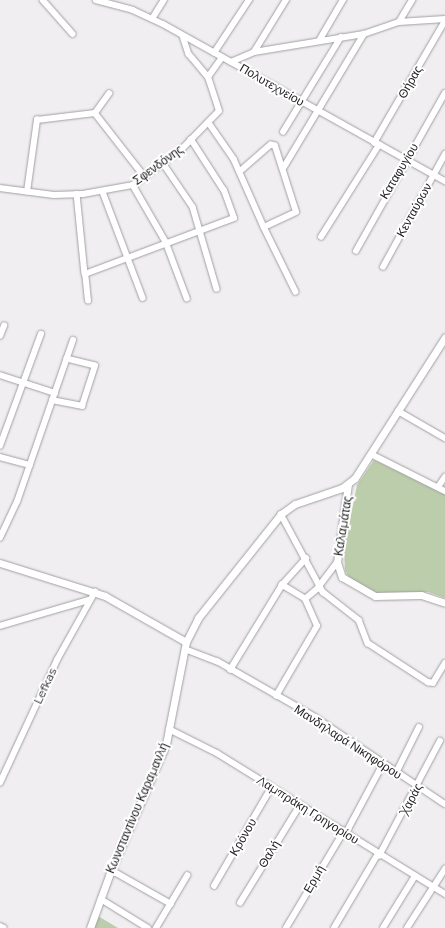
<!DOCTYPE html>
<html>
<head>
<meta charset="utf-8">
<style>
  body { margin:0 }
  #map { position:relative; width:445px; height:928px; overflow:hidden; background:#f0eef1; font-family:Montserrat,sans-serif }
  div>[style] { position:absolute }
  .green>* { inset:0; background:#bccdab }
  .roads { filter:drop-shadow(0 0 1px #a19fa2) drop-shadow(0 0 1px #a19fa2) }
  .street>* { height:5.5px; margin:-2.75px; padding:0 2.75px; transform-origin:2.75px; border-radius:2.75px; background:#fff }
  .secondary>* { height:7px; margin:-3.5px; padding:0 3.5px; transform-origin:3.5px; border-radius:3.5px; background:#fff }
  span { translate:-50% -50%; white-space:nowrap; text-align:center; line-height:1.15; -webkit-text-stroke:4px #fff; paint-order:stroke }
  .street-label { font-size:12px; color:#222123 }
</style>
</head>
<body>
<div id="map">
  <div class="green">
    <div style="clip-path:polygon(374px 460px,445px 493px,445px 598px,428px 592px,377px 593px,349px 578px,345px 570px,344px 550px,357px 485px)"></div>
    <div style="clip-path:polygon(98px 916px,118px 928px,94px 928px)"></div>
  </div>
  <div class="roads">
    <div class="street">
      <div style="left:43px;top:0;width:45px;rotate:48.6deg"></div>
      <div style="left:96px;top:0;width:38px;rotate:15deg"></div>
      <div style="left:133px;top:10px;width:33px;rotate:25deg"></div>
      <div style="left:163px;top:24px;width:323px;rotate:29.1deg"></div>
      <div style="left:152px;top:19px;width:22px;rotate:-58deg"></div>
      <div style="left:399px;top:22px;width:26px;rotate:-59deg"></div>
      <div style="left:183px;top:36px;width:19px;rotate:72deg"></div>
      <div style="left:189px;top:54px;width:30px;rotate:50deg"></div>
      <div style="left:319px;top:41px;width:48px;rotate:-59.7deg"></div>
      <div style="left:254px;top:52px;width:61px;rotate:-58.4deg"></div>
      <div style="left:214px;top:53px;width:64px;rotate:-56.6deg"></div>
      <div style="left:231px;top:62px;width:25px;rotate:-23deg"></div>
      <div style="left:254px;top:52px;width:111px;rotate:-9.3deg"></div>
      <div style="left:364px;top:34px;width:37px;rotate:-19deg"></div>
      <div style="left:399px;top:22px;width:46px;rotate:-3.7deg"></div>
      <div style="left:95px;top:113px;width:81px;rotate:52deg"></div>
      <div style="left:209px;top:123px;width:44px;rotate:55.2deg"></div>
      <div style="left:234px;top:159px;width:74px;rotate:66.2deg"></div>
      <div style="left:264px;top:227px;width:35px;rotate:-25deg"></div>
      <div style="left:296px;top:212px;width:69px;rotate:-107.7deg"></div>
      <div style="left:275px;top:146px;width:4px;rotate:-166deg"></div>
      <div style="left:271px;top:145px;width:41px;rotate:138.9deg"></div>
      <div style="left:283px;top:132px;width:111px;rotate:-58.6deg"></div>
      <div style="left:374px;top:143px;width:141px;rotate:-59.8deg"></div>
      <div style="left:163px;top:163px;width:53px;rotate:55.7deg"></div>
      <div style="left:193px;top:207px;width:85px;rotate:73.7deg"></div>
      <div style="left:284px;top:167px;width:155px;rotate:-59deg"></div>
      <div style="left:133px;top:185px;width:66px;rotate:59.9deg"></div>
      <div style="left:166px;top:242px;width:60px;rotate:69.4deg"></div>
      <div style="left:0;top:188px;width:54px;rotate:7.4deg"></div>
      <div style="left:54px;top:195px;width:29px;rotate:-2deg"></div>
      <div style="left:83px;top:194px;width:51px;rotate:-10.2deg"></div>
      <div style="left:133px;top:185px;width:59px;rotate:-36.1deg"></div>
      <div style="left:181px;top:150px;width:54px;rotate:-45.7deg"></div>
      <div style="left:219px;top:111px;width:36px;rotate:-108deg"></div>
      <div style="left:208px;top:77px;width:24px;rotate:-54deg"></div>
      <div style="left:27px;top:192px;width:73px;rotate:-82.1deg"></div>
      <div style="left:37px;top:120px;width:58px;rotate:-6.9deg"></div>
      <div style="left:95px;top:113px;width:24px;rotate:-54deg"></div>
      <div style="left:103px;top:192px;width:113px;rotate:69.3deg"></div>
      <div style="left:77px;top:194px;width:80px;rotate:84.3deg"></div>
      <div style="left:264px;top:227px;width:72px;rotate:63.8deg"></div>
      <div style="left:321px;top:237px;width:109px;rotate:-57.8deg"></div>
      <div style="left:356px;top:251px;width:181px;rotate:-60.6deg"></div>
      <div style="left:383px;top:267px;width:129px;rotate:-61.2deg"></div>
      <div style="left:88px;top:301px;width:27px;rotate:-96deg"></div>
      <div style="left:85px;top:274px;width:159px;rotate:-20.6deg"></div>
      <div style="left:234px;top:218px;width:29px;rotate:-110deg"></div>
      <div style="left:224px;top:191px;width:61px;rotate:-122.9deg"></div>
      <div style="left:0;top:336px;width:11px;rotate:-68deg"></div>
      <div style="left:0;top:375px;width:58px;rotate:18.1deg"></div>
      <div style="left:52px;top:400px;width:31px;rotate:11deg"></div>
      <div style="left:82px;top:406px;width:42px;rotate:-72deg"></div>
      <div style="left:95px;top:366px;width:29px;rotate:-166deg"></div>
      <div style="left:398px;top:411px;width:54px;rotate:29.9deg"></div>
      <div style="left:0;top:446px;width:119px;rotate:-69.9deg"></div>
      <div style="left:371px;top:454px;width:83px;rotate:26.6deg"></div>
      <div style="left:0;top:457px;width:31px;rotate:15deg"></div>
      <div style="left:438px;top:487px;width:12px;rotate:-55deg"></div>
      <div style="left:281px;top:514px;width:89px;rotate:61.7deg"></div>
      <div style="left:323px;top:592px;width:46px;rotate:37.9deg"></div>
      <div style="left:359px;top:620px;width:25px;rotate:69deg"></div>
      <div style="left:368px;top:643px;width:72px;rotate:33deg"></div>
      <div style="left:428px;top:682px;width:5px;rotate:11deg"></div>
      <div style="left:433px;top:683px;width:23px;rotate:-59deg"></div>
      <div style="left:0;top:538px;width:40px;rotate:-65deg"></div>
      <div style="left:17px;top:502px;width:171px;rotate:-70.9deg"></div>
      <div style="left:305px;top:599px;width:16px;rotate:-40deg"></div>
      <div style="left:317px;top:589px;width:34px;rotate:-53deg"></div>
      <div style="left:0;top:626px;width:93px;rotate:-16.3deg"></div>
      <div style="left:185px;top:649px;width:34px;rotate:21deg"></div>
      <div style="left:217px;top:661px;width:113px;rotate:29.7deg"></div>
      <div style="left:315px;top:717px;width:156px;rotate:33.8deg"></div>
      <div style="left:230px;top:670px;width:100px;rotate:-58.5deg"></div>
      <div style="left:276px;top:696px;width:81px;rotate:-59.6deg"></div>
      <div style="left:317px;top:626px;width:30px;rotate:-114deg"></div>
      <div style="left:305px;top:599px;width:27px;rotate:-149deg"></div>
      <div style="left:282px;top:585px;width:36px;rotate:-48deg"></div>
      <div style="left:169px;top:729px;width:54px;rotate:26.6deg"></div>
      <div style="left:217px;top:753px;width:268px;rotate:31.7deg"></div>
      <div style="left:396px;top:773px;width:51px;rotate:-63.4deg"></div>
      <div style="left:0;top:783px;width:136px;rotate:-65.1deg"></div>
      <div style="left:57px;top:660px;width:78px;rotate:-60.8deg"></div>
      <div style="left:346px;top:833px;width:78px;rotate:-61.8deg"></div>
      <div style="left:379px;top:856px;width:130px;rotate:-62.1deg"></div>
      <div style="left:111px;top:870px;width:69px;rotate:29.5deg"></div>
      <div style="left:214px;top:886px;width:113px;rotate:-59.8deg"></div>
      <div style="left:101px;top:899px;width:55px;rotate:31.7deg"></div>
      <div style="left:240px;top:903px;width:115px;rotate:-58.5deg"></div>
      <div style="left:0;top:926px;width:4px;rotate:27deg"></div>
      <div style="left:156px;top:928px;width:61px;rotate:-59.2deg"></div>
      <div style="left:286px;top:928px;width:113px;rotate:-59.1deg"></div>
      <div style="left:334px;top:928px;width:86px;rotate:-59.3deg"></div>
      <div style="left:383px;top:928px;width:61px;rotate:-58.4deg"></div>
      <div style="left:407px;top:928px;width:70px;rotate:-57.2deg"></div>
    </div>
    <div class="secondary">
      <div style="left:348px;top:484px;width:79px;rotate:98deg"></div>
      <div style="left:337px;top:562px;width:16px;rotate:72deg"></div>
      <div style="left:342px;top:577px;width:38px;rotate:30deg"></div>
      <div style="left:375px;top:596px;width:46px;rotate:-1.2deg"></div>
      <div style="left:421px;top:595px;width:25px;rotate:18deg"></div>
      <div style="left:0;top:563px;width:110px;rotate:17.4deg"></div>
      <div style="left:105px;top:596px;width:93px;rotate:29.6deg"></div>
      <div style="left:90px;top:928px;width:62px;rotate:-70.1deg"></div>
      <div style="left:111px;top:870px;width:137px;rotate:-66.4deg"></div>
      <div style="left:166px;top:744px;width:104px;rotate:-78.9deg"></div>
      <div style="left:186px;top:642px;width:27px;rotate:-63deg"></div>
      <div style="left:198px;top:618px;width:133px;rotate:-51.4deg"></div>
      <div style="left:281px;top:514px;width:17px;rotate:-36deg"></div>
      <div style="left:295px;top:504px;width:50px;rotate:-18.8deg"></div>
      <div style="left:342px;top:488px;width:16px;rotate:-38deg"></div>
      <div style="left:355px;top:478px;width:167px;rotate:-57.4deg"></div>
    </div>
  </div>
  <div class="street-label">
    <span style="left:410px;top:82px;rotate:-60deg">Θήρας</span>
    <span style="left:272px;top:85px;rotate:30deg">Πολυτεχνείου</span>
    <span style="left:158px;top:165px;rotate:-36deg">Σφενδόνης</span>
    <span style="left:399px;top:171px;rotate:-59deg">Καταφυγίου</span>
    <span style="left:414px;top:210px;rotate:-61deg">Κενταύρων</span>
    <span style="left:343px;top:526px;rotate:-81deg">Καλαμάτας</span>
    <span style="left:45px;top:686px;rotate:-65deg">Lefkas</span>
    <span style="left:348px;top:742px;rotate:33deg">Μανδηλαρά Νικηφόρου</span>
    <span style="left:411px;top:799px;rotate:-62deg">Χαράς</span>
    <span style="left:137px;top:808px;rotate:-67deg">Κωνσταντίνου Καραμανλή</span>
    <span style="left:308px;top:810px;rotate:32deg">Λαμπράκη Γρηγορίου</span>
    <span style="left:243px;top:837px;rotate:-60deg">Κρόνου</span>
    <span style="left:269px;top:854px;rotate:-59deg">Θαλή</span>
    <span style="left:314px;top:879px;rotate:-60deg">Ερμή</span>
  </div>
</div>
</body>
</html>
